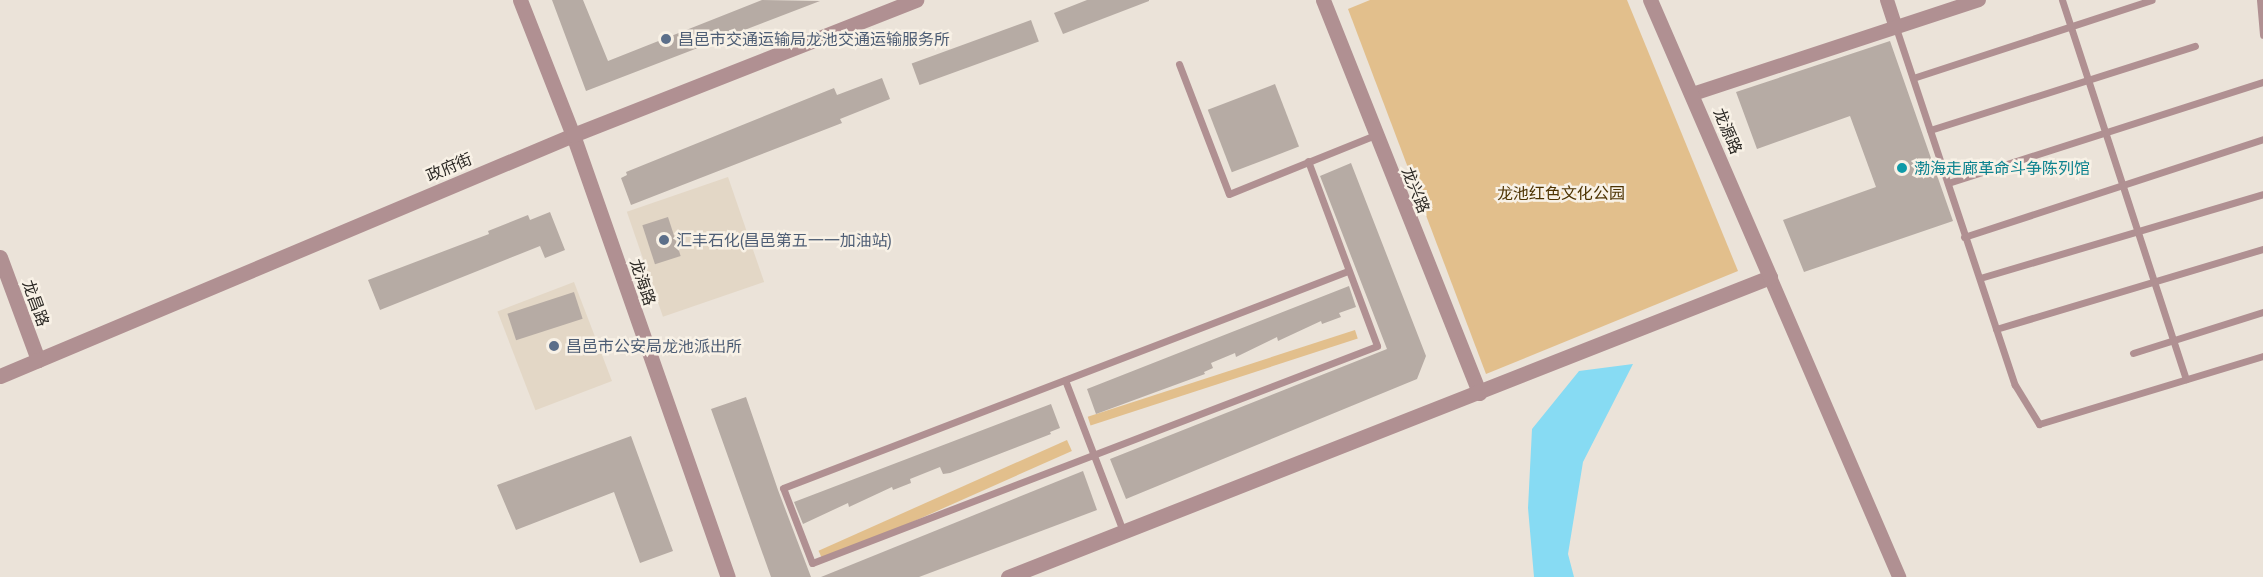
<!DOCTYPE html>
<html>
<head>
<meta charset="utf-8">
<style>
  body { margin:0 }
  #map { position:relative; width:2263px; height:577px; overflow:hidden; background:#ebe3d9; font-family:"Asap Condensed","Noto Sans SC",sans-serif }
  div>[style] { position:absolute }
  .built>* { inset:0; background:#e3d7c6; transform-origin:0 0 }
  .green>* { inset:0; background:#e2bf8c; transform-origin:0 0 }
  .water>* { inset:0; background:#87dbf3 }
  .building>* { inset:0; background:#b6aba4; transform-origin:0 0 }
  .service>* { height:7px; margin:-3.5px; padding:0 3.5px; transform-origin:3.5px; border-radius:3.5px; background:#b09092 }
  .minor>* { height:14px; margin:-7px; padding:0 7px; transform-origin:7px; border-radius:7px; background:#b09092 }
  .tertiary>* { height:15px; margin:-7.5px; padding:0 7.5px; transform-origin:7.5px; border-radius:7.5px; background:#b09092 }
  .dots>* { width:16px; height:16px; translate:-50% -50%; box-sizing:border-box; border:3px solid #f8f1e6; border-radius:50% }
  span { translate:-50% -50%; white-space:nowrap; text-align:center; line-height:1.15; -webkit-text-stroke:5px #f8f1e6; paint-order:stroke }
  .service-label { font-size:16px; color:#4e5e75 }
  .left { translate:0 -50%; text-align:left }
  .street-label { font-size:16px; color:#2c2925 }
  .culture-label { font-size:16px; color:#0d838f }
  .park-label { font-size:16px; color:#4d3302 }
</style>
</head>
<body>
<div id="map">
  <div class="built">
    <div style="left:728px;top:177px;width:111px;height:107px;rotate:71deg"></div>
    <div style="left:574px;top:282px;width:106px;height:82px;rotate:69deg"></div>
  </div>
  <div class="green">
    <div style="clip-path:polygon(1370px 0,1627px 0,1738px 271px,1486px 374px,1348px 9px)"></div>
    <div style="left:1355px;top:330px;width:9px;height:281px;rotate:72deg"></div>
    <div style="left:1067px;top:440px;width:12px;height:272px;rotate:66deg"></div>
  </div>
  <div class="water">
    <div style="clip-path:polygon(1633px 364px,1583px 462px,1568px 554px,1574px 577px,1534px 577px,1528px 508px,1532px 429px,1579px 371px)"></div>
  </div>
  <div class="building">
    <div style="clip-path:polygon(552px 0,583px 0,608px 61px,762px 0,820px 1px,586px 91px)"></div>
    <div style="clip-path:polygon(1087px 0,1149px 0,1149px 1px,1063px 34px,1054px 13px)"></div>
    <div style="left:1031px;top:20px;width:23px;height:127px;rotate:70deg"></div>
    <div style="clip-path:polygon(1890px 41px,1953px 221px,1804px 272px,1783px 220px,1876px 187px,1850px 116px,1757px 149px,1736px 92px)"></div>
    <div style="clip-path:polygon(882px 78px,890px 99px,840px 119px,842px 123px,631px 205px,621px 178px,627px 175px,626px 172px,834px 88px,837px 95px)"></div>
    <div style="left:1275px;top:84px;width:67px;height:72px;rotate:69deg"></div>
    <div style="clip-path:polygon(1351px 163px,1426px 356px,1417px 379px,1126px 499px,1110px 459px,1387px 349px,1320px 176px)"></div>
    <div style="clip-path:polygon(550px 212px,565px 250px,545px 258px,540px 246px,380px 310px,368px 280px,489px 234px,488px 231px,528px 215px,530px 220px)"></div>
    <div style="left:668px;top:217px;width:41px;height:27px;rotate:72deg"></div>
    <div style="clip-path:polygon(1349px 286px,1356px 307px,1339px 313px,1341px 317px,1322px 324px,1321px 321px,1278px 341px,1277px 337px,1236px 357px,1235px 353px,1211px 363px,1213px 368px,1204px 372px,1205px 374px,1096px 414px,1087px 389px)"></div>
    <div style="left:574px;top:292px;width:28px;height:70px;rotate:72deg"></div>
    <div style="clip-path:polygon(746px 397px,778px 490px,811px 577px,771px 577px,711px 409px)"></div>
    <div style="clip-path:polygon(1051px 404px,1060px 428px,1050px 432px,1051px 434px,950px 473px,943px 474px,940px 467px,910px 479px,911px 483px,893px 490px,892px 487px,849px 507px,848px 503px,803px 524px,794px 502px)"></div>
    <div style="clip-path:polygon(631px 436px,673px 551px,640px 563px,614px 492px,516px 530px,497px 485px)"></div>
    <div style="clip-path:polygon(1083px 471px,1097px 510px,919px 577px,821px 577px)"></div>
  </div>
  <div class="service">
    <div style="left:2062px;top:0;width:399px;rotate:71.9deg"></div>
    <div style="left:2260px;top:0;width:35px;rotate:85deg"></div>
    <div style="left:1896px;top:28px;width:376px;rotate:71.6deg"></div>
    <div style="left:2015px;top:385px;width:46px;rotate:58.4deg"></div>
    <div style="left:2039px;top:424px;width:234px;rotate:-16.9deg"></div>
    <div style="left:1179px;top:64px;width:139px;rotate:69deg"></div>
    <div style="left:1229px;top:194px;width:157px;rotate:-22deg"></div>
    <div style="left:1913px;top:78px;width:251px;rotate:-18.1deg"></div>
    <div style="left:1930px;top:130px;width:278px;rotate:-17.6deg"></div>
    <div style="left:1308px;top:161px;width:197px;rotate:69.5deg"></div>
    <div style="left:1377px;top:346px;width:605px;rotate:158.99deg"></div>
    <div style="left:812px;top:563px;width:80px;rotate:-111.1deg"></div>
    <div style="left:783px;top:488px;width:605px;rotate:-21.01deg"></div>
    <div style="left:1948px;top:183px;width:331px;rotate:-17.8deg"></div>
    <div style="left:1964px;top:237px;width:315px;rotate:-18.1deg"></div>
    <div style="left:1980px;top:278px;width:295px;rotate:-16.5deg"></div>
    <div style="left:1996px;top:329px;width:279px;rotate:-16.7deg"></div>
    <div style="left:2133px;top:353px;width:136px;rotate:-17.5deg"></div>
    <div style="left:1065px;top:380px;width:162px;rotate:69deg"></div>
  </div>
  <div class="minor">
    <div style="left:1887px;top:0;width:29px;rotate:72deg"></div>
    <div style="left:1693px;top:94px;width:301px;rotate:-18.2deg"></div>
    <div style="left:1770px;top:277px;width:327px;rotate:66.7deg"></div>
  </div>
  <div class="tertiary">
    <div style="left:520px;top:0;width:145px;rotate:68.6deg"></div>
    <div style="left:573px;top:135px;width:468px;rotate:70.7deg"></div>
    <div style="left:1323px;top:0;width:423px;rotate:68.3deg"></div>
    <div style="left:0;top:257px;width:110px;rotate:69.7deg"></div>
    <div style="left:0;top:376px;width:622px;rotate:-22.81deg"></div>
    <div style="left:573px;top:135px;width:369px;rotate:-21.5deg"></div>
    <div style="left:1008px;top:577px;width:819px;rotate:-21.49deg"></div>
    <div style="left:1770px;top:277px;width:302px;rotate:-113.4deg"></div>
  </div>
  <div class="dots">
    <div style="left:666px;top:39px;background:#5c6f8a"></div>
    <div style="left:1902px;top:168px;background:#0f9aa8"></div>
    <div style="left:664px;top:240px;background:#5c6f8a"></div>
    <div style="left:554px;top:346px;background:#5c6f8a"></div>
  </div>
  <div class="service-label">
    <span class="left" style="left:678px;top:39px">昌邑市交通运输局龙池交通运输服务所</span>
    <span class="left" style="left:676px;top:240px">汇丰石化(昌邑第五一一加油站)</span>
    <span class="left" style="left:566px;top:346px">昌邑市公安局龙池派出所</span>
  </div>
  <div class="street-label">
    <span style="left:1728px;top:131px;rotate:67deg">龙源路</span>
    <span style="left:449px;top:167px;rotate:-23deg">政府街</span>
    <span style="left:1416px;top:190px;rotate:68deg">龙兴路</span>
    <span style="left:643px;top:282px;rotate:71deg">龙海路</span>
    <span style="left:36px;top:303px;rotate:70deg">龙昌路</span>
  </div>
  <div class="culture-label">
    <span class="left" style="left:1914px;top:168px">渤海走廊革命斗争陈列馆</span>
  </div>
  <div class="park-label">
    <span style="left:1561px;top:193px">龙池红色文化公园</span>
  </div>
</div>
</body>
</html>
